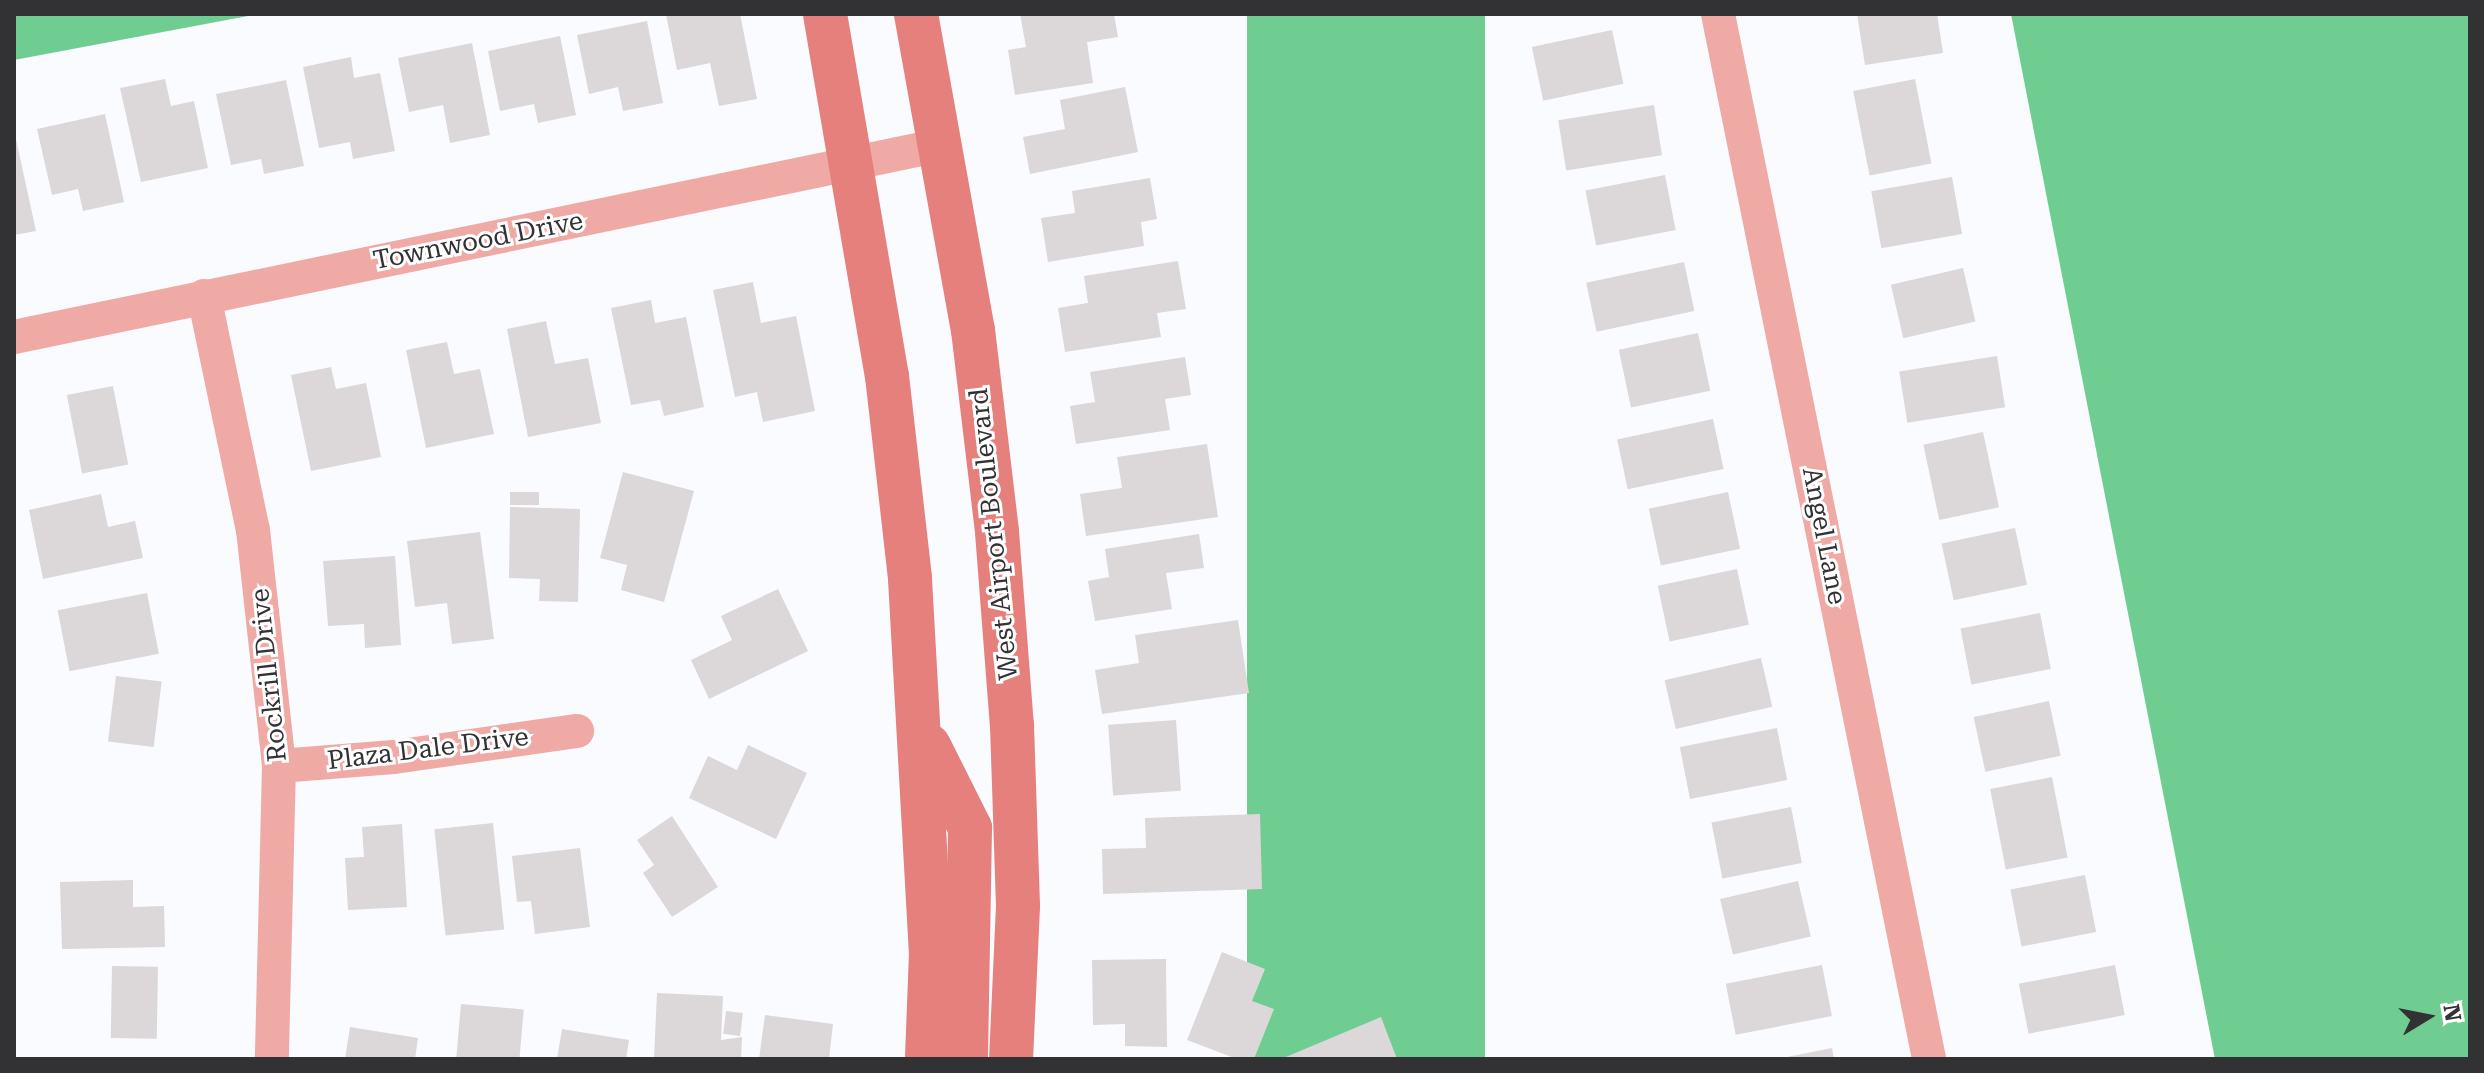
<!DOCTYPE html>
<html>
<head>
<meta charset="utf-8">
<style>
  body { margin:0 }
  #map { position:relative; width:2484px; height:1073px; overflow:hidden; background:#fafbff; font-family:"Roboto Serif",serif }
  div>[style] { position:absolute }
  .forest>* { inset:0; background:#6fcd92; transform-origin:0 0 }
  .building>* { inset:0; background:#dcd7d9; transform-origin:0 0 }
  .street>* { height:34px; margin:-17px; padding:0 17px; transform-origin:17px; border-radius:17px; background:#f0aaa6 }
  .secondary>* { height:44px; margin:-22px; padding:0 22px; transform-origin:22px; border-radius:22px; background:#e5807d }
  span { translate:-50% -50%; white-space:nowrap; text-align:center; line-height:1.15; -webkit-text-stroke:6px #fff; paint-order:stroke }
  .street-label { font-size:26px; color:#323234 }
  .frame { position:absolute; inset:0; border:16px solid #323234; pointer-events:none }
  .north { position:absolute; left:2388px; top:977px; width:80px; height:80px; -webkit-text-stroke:6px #fff; paint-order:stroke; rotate:80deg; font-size:22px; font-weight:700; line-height:32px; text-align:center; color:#323234 }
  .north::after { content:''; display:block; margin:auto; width:28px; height:36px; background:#323234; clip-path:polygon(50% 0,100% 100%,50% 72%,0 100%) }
</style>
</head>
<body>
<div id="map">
  <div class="forest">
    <div style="clip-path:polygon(14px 14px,259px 14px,14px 60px)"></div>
    <div style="left:1247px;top:14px;width:238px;height:1067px"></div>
    <div style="clip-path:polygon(2011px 14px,2470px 14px,2470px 1059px,2215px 1059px)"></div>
  </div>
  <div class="building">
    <div style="clip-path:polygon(666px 14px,740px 14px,757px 99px,719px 106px,710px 63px,677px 70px)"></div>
    <div style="clip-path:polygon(1020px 14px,1114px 14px,1118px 37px,1087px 42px,1093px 83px,1015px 95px,1008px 50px,1026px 47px)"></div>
    <div style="clip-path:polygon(1857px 14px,1937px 14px,1943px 53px,1865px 65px)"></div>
    <div style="clip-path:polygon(647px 21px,663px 103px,623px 111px,618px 87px,589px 94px,577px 35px)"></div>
    <div style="left:1612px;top:30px;width:55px;height:82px;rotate:78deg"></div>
    <div style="clip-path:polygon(560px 36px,576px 115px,538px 123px,534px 104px,500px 111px,488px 51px)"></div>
    <div style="clip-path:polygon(472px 43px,490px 135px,450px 143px,443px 105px,409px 112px,398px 58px)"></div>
    <div style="clip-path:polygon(351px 57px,354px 78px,380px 73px,395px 151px,353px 159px,350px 142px,319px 148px,303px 67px)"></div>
    <div style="clip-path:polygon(165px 79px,171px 106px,194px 101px,208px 168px,141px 182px,120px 88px)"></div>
    <div style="left:1915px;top:79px;width:86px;height:63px;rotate:79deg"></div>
    <div style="clip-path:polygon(286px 80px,304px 166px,264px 174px,261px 159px,231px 165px,216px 94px)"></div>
    <div style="clip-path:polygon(1125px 87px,1138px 152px,1030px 174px,1023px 137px,1065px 129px,1060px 100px)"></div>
    <div style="left:1654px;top:105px;width:51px;height:97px;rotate:81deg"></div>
    <div style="clip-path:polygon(105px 114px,124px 202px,83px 211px,78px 189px,52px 195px,37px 129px)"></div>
    <div style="clip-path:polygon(14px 130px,36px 231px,14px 235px)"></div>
    <div style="left:1665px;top:175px;width:56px;height:81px;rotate:79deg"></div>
    <div style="left:1952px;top:177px;width:58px;height:82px;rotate:80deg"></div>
    <div style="clip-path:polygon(1150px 178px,1157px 219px,1141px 222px,1144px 246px,1048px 262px,1041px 218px,1075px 213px,1072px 191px)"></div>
    <div style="clip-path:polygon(1178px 261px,1186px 309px,1157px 313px,1161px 337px,1065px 352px,1058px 308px,1088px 303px,1084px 276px)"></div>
    <div style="left:1684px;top:262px;width:50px;height:100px;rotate:78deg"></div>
    <div style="left:1963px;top:268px;width:55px;height:74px;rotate:77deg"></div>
    <div style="clip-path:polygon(753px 282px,761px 323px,796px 316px,815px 411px,763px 422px,757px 392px,735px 397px,713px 290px)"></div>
    <div style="clip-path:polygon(651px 300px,655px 323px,686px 317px,704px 407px,664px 416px,660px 400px,631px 405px,611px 308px)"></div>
    <div style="clip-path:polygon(546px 321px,555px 364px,588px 358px,601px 423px,528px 437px,507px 329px)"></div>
    <div style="left:1698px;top:333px;width:59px;height:81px;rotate:78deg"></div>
    <div style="clip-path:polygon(447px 342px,454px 374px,480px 369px,494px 434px,426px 448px,406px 350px)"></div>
    <div style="left:1997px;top:356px;width:52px;height:99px;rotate:81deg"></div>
    <div style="clip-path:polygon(1185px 357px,1191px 395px,1165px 399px,1170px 430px,1076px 444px,1070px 406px,1095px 402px,1090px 372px)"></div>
    <div style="clip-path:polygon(331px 367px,336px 389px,366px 383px,381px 457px,311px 471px,291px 375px)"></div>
    <div style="left:113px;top:386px;width:80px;height:47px;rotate:79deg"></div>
    <div style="left:1713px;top:419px;width:51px;height:98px;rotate:78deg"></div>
    <div style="left:1983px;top:432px;width:77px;height:61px;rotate:78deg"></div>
    <div style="clip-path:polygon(1207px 444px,1218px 517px,1086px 536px,1080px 494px,1122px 488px,1117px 457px)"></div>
    <div style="clip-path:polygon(623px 472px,694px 491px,664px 602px,621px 590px,627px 565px,600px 558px)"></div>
    <div style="left:510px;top:492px;width:29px;height:13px"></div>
    <div style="left:1728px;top:492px;width:58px;height:81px;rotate:78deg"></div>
    <div style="clip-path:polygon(101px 494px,108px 527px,135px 521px,143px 558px,43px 579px,29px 510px)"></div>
    <div style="clip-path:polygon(510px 507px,580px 509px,578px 602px,539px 601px,540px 579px,509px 578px)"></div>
    <div style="left:2015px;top:528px;width:58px;height:75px;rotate:78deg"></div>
    <div style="clip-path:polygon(480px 532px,494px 639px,452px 644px,447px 603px,415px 607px,407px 541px)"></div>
    <div style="clip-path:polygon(1199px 534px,1204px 568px,1166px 573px,1172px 609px,1095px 621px,1088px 581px,1109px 577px,1105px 549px)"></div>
    <div style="clip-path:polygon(395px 556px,401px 645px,365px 648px,364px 624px,328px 626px,323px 561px)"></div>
    <div style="left:1737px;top:569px;width:57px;height:81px;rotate:78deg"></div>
    <div style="clip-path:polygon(778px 589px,808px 651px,709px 699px,691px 660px,732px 640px,721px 616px)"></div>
    <div style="left:147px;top:593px;width:62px;height:91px;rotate:79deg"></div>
    <div style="left:2040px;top:613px;width:57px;height:81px;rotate:79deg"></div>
    <div style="clip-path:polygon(1238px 620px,1249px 693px,1102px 714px,1095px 670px,1139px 663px,1135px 635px)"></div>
    <div style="left:1761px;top:658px;width:50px;height:99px;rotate:77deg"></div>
    <div style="left:116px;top:676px;width:46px;height:66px;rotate:7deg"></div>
    <div style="left:2049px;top:701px;width:56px;height:77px;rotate:78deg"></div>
    <div style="left:1176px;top:720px;width:71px;height:68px;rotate:86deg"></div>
    <div style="left:1777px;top:728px;width:53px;height:99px;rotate:79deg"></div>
    <div style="clip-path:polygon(748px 745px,807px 773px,776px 839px,689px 798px,708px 756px,737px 770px)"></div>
    <div style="left:2052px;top:777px;width:82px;height:63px;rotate:79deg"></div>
    <div style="left:1791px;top:807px;width:57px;height:81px;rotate:79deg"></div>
    <div style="clip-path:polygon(1260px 814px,1262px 889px,1103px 894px,1102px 849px,1146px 848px,1145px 818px)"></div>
    <div style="clip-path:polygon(672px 816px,718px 887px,672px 917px,643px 873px,654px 865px,637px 840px)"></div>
    <div style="left:493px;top:823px;width:107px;height:59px;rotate:84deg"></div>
    <div style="clip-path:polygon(402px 824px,407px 907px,348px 910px,345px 858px,364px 857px,362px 827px)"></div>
    <div style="clip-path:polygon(580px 848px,590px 927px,535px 934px,531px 901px,517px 902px,512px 856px)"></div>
    <div style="left:2085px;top:875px;width:58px;height:76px;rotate:79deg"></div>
    <div style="clip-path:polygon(133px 880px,133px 907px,164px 906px,165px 947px,62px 949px,60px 882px)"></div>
    <div style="left:1798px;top:881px;width:57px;height:80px;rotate:77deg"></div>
    <div style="clip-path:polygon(1222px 952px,1265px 969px,1252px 1001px,1274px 1009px,1254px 1059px,1237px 1059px,1187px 1040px)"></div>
    <div style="clip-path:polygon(1166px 959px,1167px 1047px,1125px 1046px,1125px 1024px,1093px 1025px,1092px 960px)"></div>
    <div style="left:1822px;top:965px;width:52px;height:98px;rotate:79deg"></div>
    <div style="left:2115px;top:965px;width:51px;height:98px;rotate:79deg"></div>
    <div style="left:112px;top:966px;width:46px;height:72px;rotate:1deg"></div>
    <div style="clip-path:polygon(657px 993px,723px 996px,721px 1040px,742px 1037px,741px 1059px,654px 1059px)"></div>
    <div style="left:461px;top:1004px;width:63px;height:55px;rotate:5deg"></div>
    <div style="left:726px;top:1011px;width:17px;height:23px;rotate:7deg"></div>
    <div style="clip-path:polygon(765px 1015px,833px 1024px,829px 1059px,759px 1059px)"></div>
    <div style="clip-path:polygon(1381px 1017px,1397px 1059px,1281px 1059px)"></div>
    <div style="clip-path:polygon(350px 1027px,418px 1038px,415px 1059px,345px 1059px)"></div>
    <div style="clip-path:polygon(562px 1029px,629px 1040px,626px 1059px,557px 1059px)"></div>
    <div style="clip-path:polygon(1832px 1048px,1834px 1059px,1782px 1059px,1782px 1058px)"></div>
  </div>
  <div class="street">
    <div style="left:1718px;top:14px;width:1066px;rotate:78.58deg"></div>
    <div style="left:204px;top:296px;width:239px;rotate:78.2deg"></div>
    <div style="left:253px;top:530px;width:237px;rotate:83.7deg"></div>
    <div style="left:279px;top:766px;width:293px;rotate:91.4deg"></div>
    <div style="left:14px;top:337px;width:947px;rotate:-11.7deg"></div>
    <div style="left:279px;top:766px;width:115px;rotate:-4.5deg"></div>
    <div style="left:394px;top:757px;width:185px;rotate:-8.1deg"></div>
  </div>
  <div class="secondary">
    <div style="left:825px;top:14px;width:367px;rotate:80.3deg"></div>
    <div style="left:887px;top:376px;width:204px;rotate:83.5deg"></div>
    <div style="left:910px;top:579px;width:375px;rotate:86.8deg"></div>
    <div style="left:931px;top:953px;width:106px;rotate:92.2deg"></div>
    <div style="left:916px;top:14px;width:321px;rotate:79.8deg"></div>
    <div style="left:973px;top:330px;width:203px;rotate:83.2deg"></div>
    <div style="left:997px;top:532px;width:194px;rotate:85.6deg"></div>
    <div style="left:1012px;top:725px;width:181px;rotate:88.1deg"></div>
    <div style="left:1018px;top:906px;width:153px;rotate:92.6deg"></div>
    <div style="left:929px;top:746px;width:92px;rotate:63.4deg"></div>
    <div style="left:970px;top:828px;width:231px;rotate:91deg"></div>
  </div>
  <div class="street-label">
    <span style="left:478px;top:241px;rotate:-11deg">Townwood Drive</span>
    <span style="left:994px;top:534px;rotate:-96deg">West Airport Boulevard</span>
    <span style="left:1824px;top:536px;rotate:79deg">Angel Lane</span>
    <span style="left:269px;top:675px;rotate:-96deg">Rockrill Drive</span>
    <span style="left:428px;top:749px;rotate:-7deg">Plaza Dale Drive</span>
  </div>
  <div class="frame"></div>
  <div class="north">N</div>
</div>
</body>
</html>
